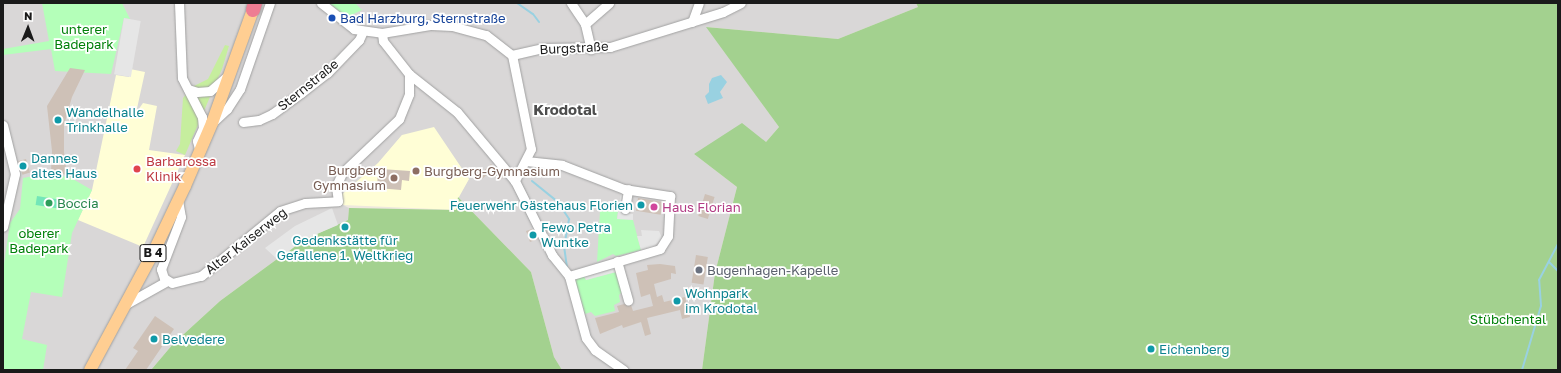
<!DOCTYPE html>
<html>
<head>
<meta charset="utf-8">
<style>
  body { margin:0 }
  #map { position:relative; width:1561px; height:373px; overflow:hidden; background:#eee8de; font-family:"Golos Text",sans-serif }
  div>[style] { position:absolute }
  .residential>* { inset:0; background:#d9d7d7 }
  .education>* { inset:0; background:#fffed6 }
  .grass>* { inset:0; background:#c6ee9e }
  .forest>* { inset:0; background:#a3d18f }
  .park>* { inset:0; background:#b4ffb9 }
  .pitch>* { inset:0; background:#73e6b8; transform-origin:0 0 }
  .parking>* { inset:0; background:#e6e6e6; transform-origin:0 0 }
  .water>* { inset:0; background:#99d1e1 }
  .stream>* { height:2px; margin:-1px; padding:0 1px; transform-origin:1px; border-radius:1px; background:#99d1e1 }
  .building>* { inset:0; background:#cec1b7; transform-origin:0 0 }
  .roads { filter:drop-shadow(0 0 1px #a1a1a1) drop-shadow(0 0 1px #a1a1a1) }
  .minor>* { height:9px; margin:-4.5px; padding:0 4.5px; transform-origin:4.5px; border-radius:4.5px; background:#fff }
  .major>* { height:12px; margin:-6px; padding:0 6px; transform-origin:6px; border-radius:6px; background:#ffce92 }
  .highway>* { height:14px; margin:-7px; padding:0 7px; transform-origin:7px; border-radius:7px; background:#ee7d93 }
  .dots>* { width:11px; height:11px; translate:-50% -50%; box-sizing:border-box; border:2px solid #fff; border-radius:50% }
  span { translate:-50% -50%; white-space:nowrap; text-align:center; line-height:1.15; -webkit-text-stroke:3.5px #fff; paint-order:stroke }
  .shield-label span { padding:1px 3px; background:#fff; border:1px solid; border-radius:3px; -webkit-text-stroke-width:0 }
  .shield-label { font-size:12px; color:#1a1a1a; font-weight:700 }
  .transit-label { font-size:13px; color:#164399 }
  .left { translate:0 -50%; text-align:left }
  .park-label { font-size:13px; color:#018009 }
  .street-label { font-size:13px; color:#1a1a1a }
  .culture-label { font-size:13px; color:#0d838f }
  .right { translate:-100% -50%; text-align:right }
  .health-label { font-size:13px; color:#be3a42 }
  .education-label { font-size:13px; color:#785e54 }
  .leisure-label { font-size:13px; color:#27864d }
  .hotel-label { font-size:13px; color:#b23c85 }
  .worship-label { font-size:13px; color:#5b616d }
  .quarter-label { font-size:15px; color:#4d4d4d; font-weight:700 }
  .frame { position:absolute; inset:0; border:4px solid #1a1a1a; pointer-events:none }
  .north { position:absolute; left:8px; top:8px; width:40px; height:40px; -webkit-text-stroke:3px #fff; paint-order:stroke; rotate:1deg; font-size:11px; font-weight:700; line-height:16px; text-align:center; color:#1a1a1a }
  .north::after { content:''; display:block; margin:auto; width:14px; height:18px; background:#1a1a1a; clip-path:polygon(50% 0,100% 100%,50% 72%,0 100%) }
</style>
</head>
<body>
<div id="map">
  <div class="residential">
    <div style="clip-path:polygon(3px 3px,916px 3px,918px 7px,838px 39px,707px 27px,779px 127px,766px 142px,694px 154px,737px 187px,715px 273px,702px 370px,562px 370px,554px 357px,531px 272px,458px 197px,469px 179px,402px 135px,343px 205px,349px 208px,348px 220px,303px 240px,220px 301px,173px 344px,151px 370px,3px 370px)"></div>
  </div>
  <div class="education">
    <div style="clip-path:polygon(130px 69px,145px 72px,136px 113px,143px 103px,157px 106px,149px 150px,185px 155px,143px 247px,78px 220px,92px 190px,116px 75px,129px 77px)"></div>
    <div style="clip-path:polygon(434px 127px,469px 179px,459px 197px,457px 210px,343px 205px,340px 196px,378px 163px,402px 135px)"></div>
  </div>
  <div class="grass">
    <div style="clip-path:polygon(225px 45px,229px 46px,222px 69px,185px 155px,176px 151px,180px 144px,183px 98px,192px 87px,208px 79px)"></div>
  </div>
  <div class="forest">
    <div style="clip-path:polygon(916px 3px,1558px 3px,1558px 370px,702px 370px,715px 273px,737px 187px,694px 154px,742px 123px,766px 142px,779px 127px,706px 27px,838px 39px,918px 7px)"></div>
    <div style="clip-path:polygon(458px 197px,531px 272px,554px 357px,562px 370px,151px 370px,173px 344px,220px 301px,303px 240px,348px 220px,349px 208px,456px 210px)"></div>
  </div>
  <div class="park">
    <div style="clip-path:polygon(42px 3px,122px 3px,130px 19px,124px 18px,111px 74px,55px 71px,51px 49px,3px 55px,3px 49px,49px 41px)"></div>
    <div style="clip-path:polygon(329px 3px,355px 3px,362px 10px,347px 17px)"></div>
    <div style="clip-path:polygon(50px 173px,71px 178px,92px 190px,72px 233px,62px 297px,31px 292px,22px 339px,47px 345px,43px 370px,3px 370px,3px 271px,10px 223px,20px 209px,23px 178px)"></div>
    <div style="clip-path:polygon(600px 211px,618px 211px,617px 218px,633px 220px,641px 250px,616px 256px,613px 254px,597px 262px)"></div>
    <div style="clip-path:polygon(616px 272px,623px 291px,619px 295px,620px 302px,614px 305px,615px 311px,595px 316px,591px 312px,585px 314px,574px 277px,583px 274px,586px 280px)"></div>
  </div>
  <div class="pitch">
    <div style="left:37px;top:196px;width:25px;height:9px;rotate:9deg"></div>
  </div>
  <div class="parking">
    <div style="left:124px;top:18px;width:17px;height:57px;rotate:10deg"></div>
    <div style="clip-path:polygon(621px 192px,632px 193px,629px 214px,633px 214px,633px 220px,617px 219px)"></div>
    <div style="clip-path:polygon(332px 208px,338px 225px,303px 240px,278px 260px,265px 248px,295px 226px)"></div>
    <div style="clip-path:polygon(641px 230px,659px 231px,662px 238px,653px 247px,641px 250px,637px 236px,642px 236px)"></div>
    <div style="clip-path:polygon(614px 265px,616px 272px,586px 280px,584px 276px)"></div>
  </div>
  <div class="water">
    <div style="clip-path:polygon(721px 75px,727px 82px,720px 92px,723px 98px,708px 104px,705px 96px,709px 92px,709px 84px,712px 78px)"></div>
  </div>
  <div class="stream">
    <div style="left:517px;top:3px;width:19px;rotate:35deg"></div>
    <div style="left:533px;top:14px;width:10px;rotate:53deg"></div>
    <div style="left:532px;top:181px;width:32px;rotate:39deg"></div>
    <div style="left:557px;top:201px;width:22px;rotate:56deg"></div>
    <div style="left:569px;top:219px;width:27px;rotate:100deg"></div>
    <div style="left:564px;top:246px;width:21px;rotate:82deg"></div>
    <div style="left:1549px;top:262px;width:13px;rotate:45deg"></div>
    <div style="left:1522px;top:370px;width:67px;rotate:-73.5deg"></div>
    <div style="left:1541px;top:306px;width:26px;rotate:-94deg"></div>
    <div style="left:1539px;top:280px;width:41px;rotate:-62.2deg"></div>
  </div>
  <div class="building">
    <div style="clip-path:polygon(70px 68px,85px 70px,72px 97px,64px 125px,64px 152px,67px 175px,51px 172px,52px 151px,47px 106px)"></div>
    <div style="left:26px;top:159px;width:14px;height:8px;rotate:73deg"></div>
    <div style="clip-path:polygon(491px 164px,504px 177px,499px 181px,490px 172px,482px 179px,478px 176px)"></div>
    <div style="clip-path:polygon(381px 169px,410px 171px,409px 181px,402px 180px,401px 190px,377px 188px,378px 171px)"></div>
    <div style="left:705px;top:194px;width:10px;height:23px;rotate:17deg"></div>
    <div style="left:638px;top:198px;width:25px;height:13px;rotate:9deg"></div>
    <div style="clip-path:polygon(532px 229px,538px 239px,530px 242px,526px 231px)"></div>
    <div style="left:696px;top:255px;width:12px;height:28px;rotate:9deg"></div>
    <div style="clip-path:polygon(660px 264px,675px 266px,676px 274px,671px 273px,671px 279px,654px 284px,657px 297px,662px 295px,664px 302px,685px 297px,690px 317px,682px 319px,680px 310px,647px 318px,651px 334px,645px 336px,641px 322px,623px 328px,622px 325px,600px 334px,595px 318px,619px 312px,617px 306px,624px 304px,631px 305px,633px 311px,653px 306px,650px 294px,641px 297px,636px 273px,648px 270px,647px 265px)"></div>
    <div style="clip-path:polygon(155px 316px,174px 329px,146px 370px,125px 370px,138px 351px,133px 348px)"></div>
  </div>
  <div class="roads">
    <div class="minor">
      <div style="left:179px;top:3px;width:75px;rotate:87.7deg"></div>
      <div style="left:182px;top:78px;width:44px;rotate:62.9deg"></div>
      <div style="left:202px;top:117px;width:11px;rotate:85deg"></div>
      <div style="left:203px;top:128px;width:14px;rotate:115deg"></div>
      <div style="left:197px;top:141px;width:11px;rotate:75deg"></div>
      <div style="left:321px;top:3px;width:42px;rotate:38.2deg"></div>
      <div style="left:354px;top:29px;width:28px;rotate:8deg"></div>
      <div style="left:382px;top:33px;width:50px;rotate:-9.3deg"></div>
      <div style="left:431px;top:25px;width:21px;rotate:3deg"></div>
      <div style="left:452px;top:26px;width:35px;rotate:15deg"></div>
      <div style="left:486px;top:35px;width:33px;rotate:38deg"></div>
      <div style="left:512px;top:55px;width:31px;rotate:-13deg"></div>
      <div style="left:542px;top:48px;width:68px;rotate:-0.8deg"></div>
      <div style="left:610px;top:47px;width:118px;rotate:-17.2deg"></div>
      <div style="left:723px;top:12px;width:20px;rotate:-27deg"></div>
      <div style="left:571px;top:3px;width:25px;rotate:56deg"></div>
      <div style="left:585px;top:24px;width:26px;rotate:77deg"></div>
      <div style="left:692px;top:22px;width:20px;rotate:-70deg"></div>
      <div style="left:585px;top:24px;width:32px;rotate:-41deg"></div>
      <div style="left:382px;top:33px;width:8px;rotate:83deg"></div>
      <div style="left:383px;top:41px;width:42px;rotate:51.8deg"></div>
      <div style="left:409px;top:74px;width:61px;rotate:38.4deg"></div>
      <div style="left:457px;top:112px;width:90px;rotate:50deg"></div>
      <div style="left:515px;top:181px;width:83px;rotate:63.4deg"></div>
      <div style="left:552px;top:255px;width:27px;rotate:51deg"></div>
      <div style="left:569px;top:276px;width:64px;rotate:74.7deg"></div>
      <div style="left:586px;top:338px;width:15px;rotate:53deg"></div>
      <div style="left:595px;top:350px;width:35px;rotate:35deg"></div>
      <div style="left:512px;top:55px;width:96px;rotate:78.6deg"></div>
      <div style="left:531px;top:149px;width:36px;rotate:117deg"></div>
      <div style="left:188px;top:89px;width:9px;rotate:18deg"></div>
      <div style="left:197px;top:92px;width:13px;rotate:-4deg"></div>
      <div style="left:210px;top:91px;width:23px;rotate:-41deg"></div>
      <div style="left:213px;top:122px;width:19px;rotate:-43deg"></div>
      <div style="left:227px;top:109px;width:24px;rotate:-57deg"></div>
      <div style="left:240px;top:89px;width:91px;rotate:-70.8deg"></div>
      <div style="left:243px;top:122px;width:16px;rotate:-7deg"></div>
      <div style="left:259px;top:120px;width:14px;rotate:-25deg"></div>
      <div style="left:272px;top:114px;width:36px;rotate:-36deg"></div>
      <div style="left:301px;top:93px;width:33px;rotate:-38deg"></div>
      <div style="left:327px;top:73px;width:46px;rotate:-45.9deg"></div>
      <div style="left:359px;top:40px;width:10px;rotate:-66deg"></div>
      <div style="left:3px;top:125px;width:50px;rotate:76.2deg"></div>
      <div style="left:15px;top:174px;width:54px;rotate:102.8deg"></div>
      <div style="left:526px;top:161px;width:36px;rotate:6deg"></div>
      <div style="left:562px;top:165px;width:66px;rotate:21.2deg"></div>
      <div style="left:624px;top:189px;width:47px;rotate:8.7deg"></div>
      <div style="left:670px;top:196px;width:40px;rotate:92.9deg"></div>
      <div style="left:668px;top:236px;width:15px;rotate:122deg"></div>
      <div style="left:660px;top:249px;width:95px;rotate:163.5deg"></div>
      <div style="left:178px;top:200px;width:17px;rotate:80deg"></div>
      <div style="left:181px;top:217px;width:56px;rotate:111deg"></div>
      <div style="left:161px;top:269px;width:9px;rotate:72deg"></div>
      <div style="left:164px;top:278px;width:9px;rotate:32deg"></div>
      <div style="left:172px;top:283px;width:30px;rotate:-14deg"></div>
      <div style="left:201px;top:276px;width:102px;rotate:-39.4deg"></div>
      <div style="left:280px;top:211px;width:26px;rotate:-18deg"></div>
      <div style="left:305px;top:203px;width:33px;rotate:-3deg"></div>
      <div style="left:338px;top:201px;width:15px;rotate:-98deg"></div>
      <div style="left:336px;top:186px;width:14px;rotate:-65deg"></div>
      <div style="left:342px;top:173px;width:79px;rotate:-43.5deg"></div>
      <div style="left:399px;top:119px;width:27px;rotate:-68deg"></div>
      <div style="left:409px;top:94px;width:20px;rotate:-90deg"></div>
      <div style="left:625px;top:209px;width:20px;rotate:-81deg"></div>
      <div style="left:617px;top:261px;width:41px;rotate:74.2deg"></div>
      <div style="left:126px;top:304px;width:47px;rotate:-29.3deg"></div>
    </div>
    <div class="major">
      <div style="left:90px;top:370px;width:135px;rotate:-61.7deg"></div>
      <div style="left:154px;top:251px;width:72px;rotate:-64.5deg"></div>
      <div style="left:185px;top:186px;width:69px;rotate:-66.8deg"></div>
      <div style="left:212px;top:123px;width:120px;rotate:-70.1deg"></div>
    </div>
    <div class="highway">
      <div style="left:253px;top:10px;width:7px;rotate:-74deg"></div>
    </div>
  </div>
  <div class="dots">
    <div style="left:332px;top:18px;background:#1a4fb4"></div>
    <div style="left:58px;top:120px;background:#0f9aa8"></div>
    <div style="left:23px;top:166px;background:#0f9aa8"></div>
    <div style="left:137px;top:169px;background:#e0444e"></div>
    <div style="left:416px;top:171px;background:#8d6e63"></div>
    <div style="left:394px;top:178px;background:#8d6e63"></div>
    <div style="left:49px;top:203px;background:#2e9e5b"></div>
    <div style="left:641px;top:205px;background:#0f9aa8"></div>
    <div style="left:654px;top:207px;background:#d1479c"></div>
    <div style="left:345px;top:227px;background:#0f9aa8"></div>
    <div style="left:533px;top:235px;background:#0f9aa8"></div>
    <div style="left:699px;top:270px;background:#6b7280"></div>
    <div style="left:677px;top:301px;background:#0f9aa8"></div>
    <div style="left:154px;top:339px;background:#0f9aa8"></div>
    <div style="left:1151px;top:349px;background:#0f9aa8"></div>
  </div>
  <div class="shield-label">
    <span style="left:153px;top:253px">B 4</span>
  </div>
  <div class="transit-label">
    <span class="left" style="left:340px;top:18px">Bad Harzburg, Sternstraße</span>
  </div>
  <div class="park-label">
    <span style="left:84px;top:37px">unterer<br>Badepark</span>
    <span style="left:39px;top:241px">oberer<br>Badepark</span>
    <span style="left:1508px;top:319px">Stübchental</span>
  </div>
  <div class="street-label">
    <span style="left:574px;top:48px;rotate:-3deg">Burgstraße</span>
    <span style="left:308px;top:85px;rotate:-39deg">Sternstraße</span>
    <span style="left:246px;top:241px;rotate:-38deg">Alter Kaiserweg</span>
  </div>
  <div class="culture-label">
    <span class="left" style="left:66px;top:120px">Wandelhalle<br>Trinkhalle</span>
    <span class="left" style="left:31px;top:166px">Dannes<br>altes Haus</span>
    <span class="right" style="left:633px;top:205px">Feuerwehr Gästehaus Florien</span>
    <span class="left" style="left:541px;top:235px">Fewo Petra<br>Wuntke</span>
    <span style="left:345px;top:248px">Gedenkstätte für<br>Gefallene 1. Weltkrieg</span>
    <span class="left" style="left:685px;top:301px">Wohnpark<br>im Krodotal</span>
    <span class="left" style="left:162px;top:339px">Belvedere</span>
    <span class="left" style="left:1159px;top:349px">Eichenberg</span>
  </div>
  <div class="health-label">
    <span class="left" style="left:146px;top:169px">Barbarossa<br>Klinik</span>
  </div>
  <div class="education-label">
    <span class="right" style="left:386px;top:178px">Burgberg<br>Gymnasium</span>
    <span class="left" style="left:424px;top:171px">Burgberg-Gymnasium</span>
  </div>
  <div class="leisure-label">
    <span class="left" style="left:57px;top:203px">Boccia</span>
  </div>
  <div class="hotel-label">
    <span class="left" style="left:662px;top:207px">Haus Florian</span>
  </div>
  <div class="worship-label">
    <span class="left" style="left:707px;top:270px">Bugenhagen-Kapelle</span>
  </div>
  <div class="quarter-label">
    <span style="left:565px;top:110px">Krodotal</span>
  </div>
  <div class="frame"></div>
  <div class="north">N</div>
</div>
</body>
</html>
